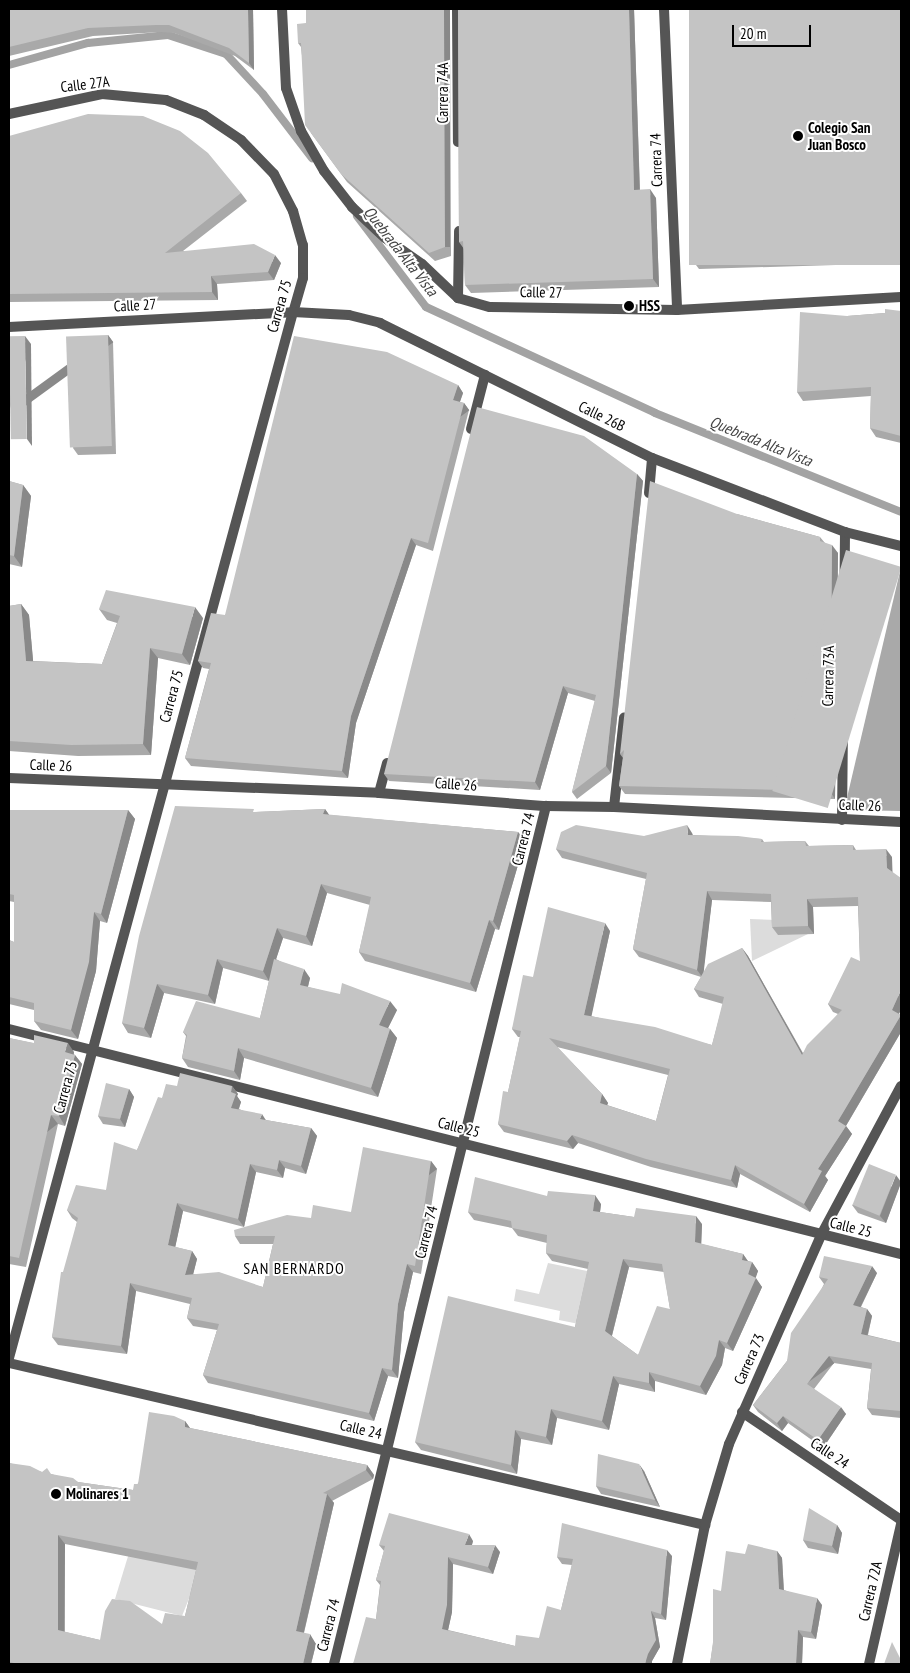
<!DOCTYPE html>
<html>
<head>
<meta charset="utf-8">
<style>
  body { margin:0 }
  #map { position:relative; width:910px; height:1673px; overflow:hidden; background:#fff; font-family:"PT Sans Narrow",sans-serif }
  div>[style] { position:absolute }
  .green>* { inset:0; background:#dcdcdc }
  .stream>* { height:8px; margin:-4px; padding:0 4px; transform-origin:4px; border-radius:4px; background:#a3a3a3 }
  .minor>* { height:10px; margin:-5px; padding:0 5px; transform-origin:5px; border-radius:5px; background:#555 }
  .tertiary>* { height:10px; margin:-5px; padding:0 5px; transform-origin:5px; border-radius:5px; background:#555 }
  .wall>* { inset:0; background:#a9a9a9; transform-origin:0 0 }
  .shaded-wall>* { inset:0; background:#898989; transform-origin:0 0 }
  .building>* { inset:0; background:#c4c4c4; transform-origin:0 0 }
  .dots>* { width:14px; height:14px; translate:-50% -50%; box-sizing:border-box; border:2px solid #fff; border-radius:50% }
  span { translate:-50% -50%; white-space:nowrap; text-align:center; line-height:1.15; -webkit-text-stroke:4px #fff; paint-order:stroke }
  .street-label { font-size:15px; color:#000 }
  .poi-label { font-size:15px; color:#000; font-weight:700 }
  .left { translate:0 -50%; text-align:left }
  .water-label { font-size:16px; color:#444; font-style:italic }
  .neighbourhood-label { font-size:16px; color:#000; letter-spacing:1px }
  .frame { position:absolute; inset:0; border:10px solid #000; pointer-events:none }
  .scale { position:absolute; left:732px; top:25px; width:79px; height:22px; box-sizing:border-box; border:2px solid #000; border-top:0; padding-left:6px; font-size:15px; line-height:18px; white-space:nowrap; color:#000; -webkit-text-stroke:4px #fff; paint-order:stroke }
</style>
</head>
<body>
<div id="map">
  <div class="green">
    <div style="clip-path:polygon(750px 919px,777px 920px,808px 934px,752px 961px)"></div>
    <div style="clip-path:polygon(548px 1263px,592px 1272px,579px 1324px,559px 1320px,560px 1311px,514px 1301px,516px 1289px,539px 1294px)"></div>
    <div style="clip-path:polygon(129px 1553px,202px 1566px,182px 1616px,115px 1599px)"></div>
  </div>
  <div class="stream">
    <div style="left:9px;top:65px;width:82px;rotate:-15.6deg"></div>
    <div style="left:88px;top:43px;width:80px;rotate:-5.7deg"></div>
    <div style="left:168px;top:35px;width:61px;rotate:18.1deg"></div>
    <div style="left:226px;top:54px;width:54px;rotate:47.2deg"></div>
    <div style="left:263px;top:94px;width:81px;rotate:52.6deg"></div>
    <div style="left:357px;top:216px;width:114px;rotate:52.8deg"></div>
    <div style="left:426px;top:307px;width:252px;rotate:24.8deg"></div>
    <div style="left:655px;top:413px;width:265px;rotate:21.9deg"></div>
  </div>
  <div class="minor">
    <div style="left:457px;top:9px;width:133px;rotate:89.6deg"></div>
    <div style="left:664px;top:9px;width:301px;rotate:87.5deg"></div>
    <div style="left:458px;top:298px;width:67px;rotate:-89.1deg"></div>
    <div style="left:471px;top:429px;width:56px;rotate:-75.5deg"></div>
    <div style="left:649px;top:493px;width:35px;rotate:-85deg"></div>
    <div style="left:9px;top:778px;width:370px;rotate:2.3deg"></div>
    <div style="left:379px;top:793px;width:168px;rotate:4.5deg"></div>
    <div style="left:546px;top:806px;width:68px;rotate:0.8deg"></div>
    <div style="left:614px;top:807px;width:287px;rotate:3deg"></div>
    <div style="left:379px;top:793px;width:31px;rotate:-75deg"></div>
    <div style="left:614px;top:807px;width:90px;rotate:-83.6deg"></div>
    <div style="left:842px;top:820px;width:288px;rotate:-89.4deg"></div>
    <div style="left:9px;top:1029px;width:920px;rotate:14.16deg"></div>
    <div style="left:9px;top:1358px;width:1084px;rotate:-74.81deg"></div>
    <div style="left:9px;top:1363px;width:715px;rotate:13.1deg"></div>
    <div style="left:742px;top:1412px;width:192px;rotate:34.2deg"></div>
    <div style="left:334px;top:1664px;width:884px;rotate:-76.12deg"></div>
    <div style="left:677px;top:1664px;width:142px;rotate:-78.6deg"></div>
    <div style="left:705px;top:1525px;width:84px;rotate:-73.5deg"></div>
    <div style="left:729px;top:1444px;width:228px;rotate:-66.2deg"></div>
    <div style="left:821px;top:1235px;width:169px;rotate:-61.8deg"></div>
    <div style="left:869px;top:1664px;width:144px;rotate:-77.1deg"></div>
  </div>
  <div class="tertiary">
    <div style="left:282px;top:9px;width:79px;rotate:87.1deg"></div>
    <div style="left:286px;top:88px;width:46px;rotate:70.8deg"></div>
    <div style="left:301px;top:131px;width:46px;rotate:60.1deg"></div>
    <div style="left:324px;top:171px;width:46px;rotate:52.1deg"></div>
    <div style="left:352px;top:207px;width:45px;rotate:43.2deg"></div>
    <div style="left:385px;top:238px;width:45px;rotate:35.1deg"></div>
    <div style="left:422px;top:264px;width:50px;rotate:43.4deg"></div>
    <div style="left:458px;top:298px;width:33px;rotate:16deg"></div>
    <div style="left:490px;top:307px;width:187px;rotate:0.9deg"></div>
    <div style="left:677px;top:310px;width:224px;rotate:-3.3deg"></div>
    <div style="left:9px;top:114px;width:95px;rotate:-12.1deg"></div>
    <div style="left:102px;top:94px;width:64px;rotate:5.4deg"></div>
    <div style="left:166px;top:100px;width:41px;rotate:21.5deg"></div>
    <div style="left:204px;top:115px;width:45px;rotate:34deg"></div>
    <div style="left:241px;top:140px;width:47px;rotate:45.9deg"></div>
    <div style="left:274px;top:174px;width:42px;rotate:62.8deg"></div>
    <div style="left:293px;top:211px;width:35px;rotate:74deg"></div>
    <div style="left:303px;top:245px;width:33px;rotate:90deg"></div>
    <div style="left:303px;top:278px;width:35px;rotate:106deg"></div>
    <div style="left:9px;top:327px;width:284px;rotate:-3deg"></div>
    <div style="left:293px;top:312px;width:56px;rotate:3.1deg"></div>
    <div style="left:349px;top:315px;width:32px;rotate:14deg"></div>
    <div style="left:380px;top:323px;width:304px;rotate:26.4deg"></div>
    <div style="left:652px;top:458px;width:207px;rotate:21deg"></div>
    <div style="left:845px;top:532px;width:58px;rotate:14deg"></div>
  </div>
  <div class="wall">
    <div style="clip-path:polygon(9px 9px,253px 9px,254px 70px,235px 56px,174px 33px,161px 32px,93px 36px,9px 56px)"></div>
    <div style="clip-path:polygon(306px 9px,450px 9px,451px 256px,435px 261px,347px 182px,311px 133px,301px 47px,298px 43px,306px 23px)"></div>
    <div style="clip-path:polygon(458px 9px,634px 9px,640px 190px,656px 198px,659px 287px,471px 293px,465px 285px,464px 249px,459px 242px)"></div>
    <div style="clip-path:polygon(901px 9px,901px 263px,699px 269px,696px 265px)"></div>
    <div style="clip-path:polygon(9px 136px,241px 193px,247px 201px,183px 251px,281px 263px,274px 280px,217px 284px,218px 300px,9px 302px)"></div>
    <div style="clip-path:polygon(901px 311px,901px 443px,876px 437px,870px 428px,871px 396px,803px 401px,797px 392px,847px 316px,885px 313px)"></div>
    <div style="clip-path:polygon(108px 335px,113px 342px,116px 454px,78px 455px,73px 448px)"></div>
    <div style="left:9px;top:337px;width:23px;height:112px;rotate:18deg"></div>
    <div style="clip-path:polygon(458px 385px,463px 393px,460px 402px,464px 403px,469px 410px,433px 551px,416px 545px,356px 723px,348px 778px,191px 766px,185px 758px,209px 669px,203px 668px,198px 661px,225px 615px)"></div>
    <div style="clip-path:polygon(637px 474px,643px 481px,611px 773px,577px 799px,572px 792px,595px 701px,568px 693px,540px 790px,389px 781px,384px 774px)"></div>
    <div style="clip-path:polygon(9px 481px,23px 485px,31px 496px,22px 567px,9px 564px)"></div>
    <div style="clip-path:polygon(737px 514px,820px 537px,825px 543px,838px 553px,835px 799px,625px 794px,619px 786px,623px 758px,620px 754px)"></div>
    <div style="clip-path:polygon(901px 567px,901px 811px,851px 810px,846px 802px)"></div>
    <div style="clip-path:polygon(21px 604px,29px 615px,33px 661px,102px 664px,117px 623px,107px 620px,99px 609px,203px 618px,190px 665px,158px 658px,151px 755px,78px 756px,9px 751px,9px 606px)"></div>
    <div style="clip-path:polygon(325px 809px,329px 815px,518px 832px,525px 841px,499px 930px,495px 929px,476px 992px,365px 961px,359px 952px,370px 905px,327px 893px,312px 946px,283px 938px,276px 959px,310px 978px,308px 987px,397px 1010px,388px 1028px,390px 1029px,397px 1038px,378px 1097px,244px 1058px,240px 1080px,188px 1067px,182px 1058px,186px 1036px,183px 1032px,260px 1018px,269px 981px,223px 968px,215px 1004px,164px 993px,151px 1038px,128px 1033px,122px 1023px,256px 812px)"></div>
    <div style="clip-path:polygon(9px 810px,128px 810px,135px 819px,107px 923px,100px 921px,96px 971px,78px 1039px,41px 1030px,34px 1021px,34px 1010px,9px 1004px,9px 940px,14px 942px,14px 902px,9px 901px)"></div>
    <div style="clip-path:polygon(evenodd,692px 833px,693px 835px,762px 839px,764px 842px,805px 841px,809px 846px,853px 845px,856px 850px,892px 857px,899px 1014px,901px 1016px,901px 1032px,846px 1126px,852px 1134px,825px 1176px,828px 1180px,810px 1212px,740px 1174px,737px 1188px,651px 1167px,578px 1143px,573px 1149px,504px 1132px,498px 1124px,508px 1092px,520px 1037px,518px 1037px,512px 1029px,533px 977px,610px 931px,591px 1016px,712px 1045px,723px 1004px,699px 997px,694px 989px,701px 977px,639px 957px,633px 949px,646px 879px,562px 858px,556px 849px,644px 836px,692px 833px,712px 900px,771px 902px,772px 927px,778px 935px,814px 934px,813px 907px,858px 906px,860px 961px,828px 1004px,833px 1012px,838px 1014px,803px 1053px,748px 956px,742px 948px,703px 972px,712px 900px,692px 833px,557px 1047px,668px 1075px,656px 1121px,607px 1105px,608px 1103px,602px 1094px,557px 1047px)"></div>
    <div style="clip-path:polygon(9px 1038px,74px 1052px,74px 1054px,82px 1064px,65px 1126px,58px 1124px,26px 1267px,9px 1264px)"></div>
    <div style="clip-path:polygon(177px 1086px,232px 1086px,238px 1094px,237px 1096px,241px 1102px,239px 1109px,266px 1120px,311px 1128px,317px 1136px,306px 1174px,285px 1168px,283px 1178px,256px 1172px,244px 1227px,183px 1211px,175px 1247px,192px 1251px,197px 1259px,193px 1274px,263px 1287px,273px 1244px,240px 1244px,235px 1236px,311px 1218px,351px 1212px,431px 1161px,437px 1169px,421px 1274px,413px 1272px,404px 1312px,398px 1378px,388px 1376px,374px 1421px,208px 1383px,203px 1375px,217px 1330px,193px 1326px,187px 1318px,190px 1304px,136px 1291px,127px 1354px,58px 1345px,52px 1337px,77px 1222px,72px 1218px,67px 1210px,106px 1190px,137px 1150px,162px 1098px)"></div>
    <div style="clip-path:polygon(129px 1089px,134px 1097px,125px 1127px,103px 1124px,98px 1116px)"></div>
    <div style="clip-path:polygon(901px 1182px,886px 1223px,858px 1213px,852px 1205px)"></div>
    <div style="clip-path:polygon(evenodd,547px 1196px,601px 1204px,600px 1212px,634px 1217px,702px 1224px,701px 1244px,743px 1254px,748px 1261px,752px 1262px,758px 1271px,755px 1278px,762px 1287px,733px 1351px,725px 1348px,722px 1365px,706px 1395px,655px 1381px,655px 1392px,619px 1384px,609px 1430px,557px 1418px,552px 1445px,521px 1439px,517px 1474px,421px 1450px,415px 1442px,575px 1327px,588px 1269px,552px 1261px,546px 1253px,547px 1243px,518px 1236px,512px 1228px,474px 1220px,468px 1212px,547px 1196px,629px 1267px,664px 1272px,670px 1309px,638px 1355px,612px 1336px,629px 1267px)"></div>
    <div style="clip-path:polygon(877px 1273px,861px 1307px,867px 1309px,872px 1316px,868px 1335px,901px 1343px,901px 1418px,872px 1415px,867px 1408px,871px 1369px,834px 1363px,814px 1389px,846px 1414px,823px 1448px,788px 1423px,782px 1431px,758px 1412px,753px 1405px,787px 1361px,824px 1284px,819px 1277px)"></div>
    <div style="clip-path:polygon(evenodd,185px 1421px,190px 1428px,367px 1465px,374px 1475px,373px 1479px,332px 1501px,334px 1503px,304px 1633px,316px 1644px,311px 1664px,9px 1664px,9px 1463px,42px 1472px,51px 1474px,78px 1482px,133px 1490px,185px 1421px,65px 1544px,196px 1570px,185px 1616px,162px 1624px,100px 1640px,65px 1632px,65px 1544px)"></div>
    <div style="clip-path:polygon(644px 1471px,660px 1507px,601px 1494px,596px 1486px)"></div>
    <div style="clip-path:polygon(837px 1525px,842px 1533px,838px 1554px,808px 1548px,803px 1540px)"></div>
    <div style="clip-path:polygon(473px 1541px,472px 1545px,500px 1552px,493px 1574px,453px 1564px,452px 1612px,448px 1630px,515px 1646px,539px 1638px,561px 1610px,572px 1565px,562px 1564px,557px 1557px,672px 1556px,666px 1620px,655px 1618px,660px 1647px,652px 1661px,353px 1664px,376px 1619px,380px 1585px,376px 1580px,384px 1551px,379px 1545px)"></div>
    <div style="clip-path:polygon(777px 1551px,782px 1558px,784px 1590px,822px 1605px,816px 1639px,803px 1637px,802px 1664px,710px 1664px,721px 1591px,745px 1554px)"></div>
  </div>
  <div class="shaded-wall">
    <div style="clip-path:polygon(248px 9px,253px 9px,254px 70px,249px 63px)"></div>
    <div style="left:444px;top:9px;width:6px;height:238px"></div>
    <div style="clip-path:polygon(629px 9px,634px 9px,640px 198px,634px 190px)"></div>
    <div style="clip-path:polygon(650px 189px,656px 198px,659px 287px,653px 279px)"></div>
    <div style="clip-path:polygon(275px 255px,281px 263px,274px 280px,268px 272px)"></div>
    <div style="clip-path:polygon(211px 276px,217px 284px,218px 300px,212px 292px)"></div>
    <div style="left:108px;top:335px;width:9px;height:111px;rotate:54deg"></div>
    <div style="clip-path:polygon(25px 336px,31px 344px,32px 446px,27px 439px)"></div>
    <div style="clip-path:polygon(458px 385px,463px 393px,458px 407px,453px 400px)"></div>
    <div style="left:464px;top:403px;width:9px;height:145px;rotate:54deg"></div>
    <div style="clip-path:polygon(637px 474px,643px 481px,611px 773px,606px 766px)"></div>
    <div style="clip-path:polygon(23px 485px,31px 496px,22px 567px,14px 556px)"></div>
    <div style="clip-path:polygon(411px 538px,416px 545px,356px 723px,348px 778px,342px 771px,351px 716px)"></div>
    <div style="clip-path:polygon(832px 545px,838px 553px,835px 799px,830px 791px)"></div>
    <div style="clip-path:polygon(21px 604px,29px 615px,34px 671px,26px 661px)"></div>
    <div style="clip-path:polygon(195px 607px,203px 618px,190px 665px,182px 654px)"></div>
    <div style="clip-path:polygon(150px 648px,158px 658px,151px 755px,143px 744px)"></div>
    <div style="clip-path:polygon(563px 686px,568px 693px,540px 790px,535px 782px)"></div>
    <div style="clip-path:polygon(325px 809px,332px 819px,323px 814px)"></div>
    <div style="clip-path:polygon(128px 810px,135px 819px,107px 923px,101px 914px)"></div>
    <div style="clip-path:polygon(687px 825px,692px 833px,694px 844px,688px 835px)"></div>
    <div style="clip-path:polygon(518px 832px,525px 841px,499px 930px,493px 921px)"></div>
    <div style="clip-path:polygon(886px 849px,892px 857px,892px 876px,887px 868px)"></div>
    <div style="clip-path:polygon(321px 884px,327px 893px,312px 946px,306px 936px)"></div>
    <div style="clip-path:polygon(707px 891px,712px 900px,703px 978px,697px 970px)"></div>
    <div style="clip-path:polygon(807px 899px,813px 907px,814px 934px,808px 926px)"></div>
    <div style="clip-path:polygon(94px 912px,100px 921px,96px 971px,78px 1039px,71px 1030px)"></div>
    <div style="clip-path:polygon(489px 920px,495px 929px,476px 992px,470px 983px)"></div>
    <div style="clip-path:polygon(605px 923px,610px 931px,590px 1023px,584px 1015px)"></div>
    <div style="clip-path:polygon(277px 928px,283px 938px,269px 981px,263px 971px)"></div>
    <div style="clip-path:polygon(742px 948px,748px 956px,808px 1063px,802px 1055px)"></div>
    <div style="clip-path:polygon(217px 959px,223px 968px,215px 1004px,208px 995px)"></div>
    <div style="clip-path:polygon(304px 969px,310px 978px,306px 994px,300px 985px)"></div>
    <div style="clip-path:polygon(157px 984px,164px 993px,151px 1038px,144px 1028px)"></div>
    <div style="clip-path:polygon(901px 990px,901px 1010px,897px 1018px,892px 1010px)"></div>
    <div style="clip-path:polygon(390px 1001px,397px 1010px,385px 1034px,379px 1025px)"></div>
    <div style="clip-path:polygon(901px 1015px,901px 1032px,844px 1129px,838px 1121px)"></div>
    <div style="clip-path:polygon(390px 1029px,397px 1038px,378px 1097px,371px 1088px)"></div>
    <div style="clip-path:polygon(68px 1043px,74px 1052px,72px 1061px,65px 1052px)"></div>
    <div style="clip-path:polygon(238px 1048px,244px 1058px,240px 1080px,234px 1071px)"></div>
    <div style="clip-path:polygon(75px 1055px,82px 1064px,65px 1126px,59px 1116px)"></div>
    <div style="clip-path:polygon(232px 1086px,238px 1094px,237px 1096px,241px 1102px,236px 1116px,231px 1108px,231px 1092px)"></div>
    <div style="clip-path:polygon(129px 1089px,134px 1097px,125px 1127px,120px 1119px)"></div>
    <div style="clip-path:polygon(602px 1094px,608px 1103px,605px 1111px,600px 1103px)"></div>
    <div style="clip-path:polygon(262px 1114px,267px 1122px,260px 1119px)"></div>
    <div style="left:51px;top:1115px;width:11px;height:147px;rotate:52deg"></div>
    <div style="clip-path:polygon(846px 1126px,852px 1134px,825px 1176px,828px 1180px,810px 1212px,804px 1204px,818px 1169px)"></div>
    <div style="clip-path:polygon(311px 1128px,317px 1136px,306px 1174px,301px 1166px)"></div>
    <div style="clip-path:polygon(572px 1135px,578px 1143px,573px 1149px,567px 1141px)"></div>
    <div style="clip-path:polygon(279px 1160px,285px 1168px,283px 1178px,277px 1170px)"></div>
    <div style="left:431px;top:1161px;width:10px;height:106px;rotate:53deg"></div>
    <div style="clip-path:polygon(250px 1164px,256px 1172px,244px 1227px,238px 1219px)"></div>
    <div style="clip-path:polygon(735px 1165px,740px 1174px,737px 1188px,731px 1180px)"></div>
    <div style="clip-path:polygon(896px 1175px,901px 1182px,901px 1183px,886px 1223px,880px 1216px)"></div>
    <div style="clip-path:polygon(595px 1195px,601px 1204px,599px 1220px,593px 1211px)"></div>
    <div style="clip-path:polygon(177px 1203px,183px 1211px,174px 1253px,168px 1245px)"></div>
    <div style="clip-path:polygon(696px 1216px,702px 1224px,701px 1251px,695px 1242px)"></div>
    <div style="clip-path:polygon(192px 1251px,197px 1259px,191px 1283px,185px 1275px)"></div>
    <div style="clip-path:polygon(743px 1254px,749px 1263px,742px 1260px)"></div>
    <div style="clip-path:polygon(623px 1259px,629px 1267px,611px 1339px,605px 1331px)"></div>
    <div style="clip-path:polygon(752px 1262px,758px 1271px,755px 1280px,756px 1278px,762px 1287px,733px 1351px,727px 1343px)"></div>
    <div style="clip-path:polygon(407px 1264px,413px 1272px,404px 1312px,398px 1378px,392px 1370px,398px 1304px)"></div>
    <div style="clip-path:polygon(872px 1266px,877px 1273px,858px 1312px,853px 1305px)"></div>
    <div style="clip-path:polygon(130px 1283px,136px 1291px,127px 1354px,121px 1346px)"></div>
    <div style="clip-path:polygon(867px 1309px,872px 1316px,866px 1341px,861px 1334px)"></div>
    <div style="clip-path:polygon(719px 1340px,725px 1348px,722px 1365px,706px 1395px,700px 1386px)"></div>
    <div style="left:829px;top:1356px;width:9px;height:36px;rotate:54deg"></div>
    <div style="clip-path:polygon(382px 1368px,388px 1376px,374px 1421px,369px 1413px)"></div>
    <div style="clip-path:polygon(649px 1372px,655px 1381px,655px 1392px,649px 1383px)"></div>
    <div style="clip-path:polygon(613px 1376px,619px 1384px,609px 1430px,602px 1421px)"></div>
    <div style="clip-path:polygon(841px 1407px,846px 1414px,823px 1448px,818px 1440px)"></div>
    <div style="clip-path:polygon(551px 1409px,557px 1418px,552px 1445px,546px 1437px)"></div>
    <div style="clip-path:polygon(783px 1416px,788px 1423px,782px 1431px,777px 1423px)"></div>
    <div style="clip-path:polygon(185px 1421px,192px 1431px,185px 1427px)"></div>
    <div style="clip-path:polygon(515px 1430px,521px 1439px,517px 1474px,511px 1465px)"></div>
    <div style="clip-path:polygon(639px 1464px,644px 1471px,660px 1507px,655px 1500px)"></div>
    <div style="clip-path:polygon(367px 1465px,374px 1475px,373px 1479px,366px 1470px)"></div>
    <div style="clip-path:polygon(327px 1494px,334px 1503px,302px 1640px,296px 1631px)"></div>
    <div style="clip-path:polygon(837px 1525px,842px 1533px,838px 1554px,832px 1546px)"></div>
    <div style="clip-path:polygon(469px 1534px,473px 1541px,470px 1551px,465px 1545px)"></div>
    <div style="clip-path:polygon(58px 1535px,65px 1544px,64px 1639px,58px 1630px)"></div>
    <div style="clip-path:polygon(495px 1545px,500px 1552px,493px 1574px,488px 1567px)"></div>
    <div style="clip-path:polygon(667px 1550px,672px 1556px,666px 1620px,661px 1614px)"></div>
    <div style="clip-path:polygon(777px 1551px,782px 1558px,784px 1596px,779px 1589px)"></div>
    <div style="clip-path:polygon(448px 1557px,453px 1564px,452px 1612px,447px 1635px,442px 1629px)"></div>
    <div style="clip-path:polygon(817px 1598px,822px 1605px,816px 1639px,811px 1632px)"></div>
    <div style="clip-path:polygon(651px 1611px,655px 1618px,660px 1647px,652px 1661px,652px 1664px,645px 1664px)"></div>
    <div style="clip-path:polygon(798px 1630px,803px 1637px,802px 1664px,796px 1664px)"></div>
    <div style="clip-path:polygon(310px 1634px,316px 1644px,311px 1664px,303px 1664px)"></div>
  </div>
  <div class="building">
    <div style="clip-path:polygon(9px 9px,248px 9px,249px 63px,229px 48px,169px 25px,156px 25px,88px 28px,9px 47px)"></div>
    <div style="clip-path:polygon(306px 9px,444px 9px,445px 247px,429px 253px,341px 174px,305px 125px,301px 43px,298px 43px,297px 24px,306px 23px)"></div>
    <div style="clip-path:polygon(458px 9px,629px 9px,634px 190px,650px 189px,653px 279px,465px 285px,463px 241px,459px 242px)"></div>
    <div style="left:689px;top:9px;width:212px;height:256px"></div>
    <div style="clip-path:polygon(88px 114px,143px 116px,180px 131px,208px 153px,241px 193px,165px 253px,254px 244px,275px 255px,268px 272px,211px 276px,212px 292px,9px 294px,9px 136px)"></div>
    <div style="clip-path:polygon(885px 309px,901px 311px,901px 436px,870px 428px,871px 387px,797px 392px,800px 312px,847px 316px,885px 313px)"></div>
    <div style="left:108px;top:335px;width:111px;height:42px;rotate:88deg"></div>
    <div style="left:25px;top:336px;width:103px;height:16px;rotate:89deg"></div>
    <div style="clip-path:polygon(294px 336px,387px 352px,458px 385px,453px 400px,464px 403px,428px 543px,411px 538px,351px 716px,342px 771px,185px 758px,211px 663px,198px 661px,211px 613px,225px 615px)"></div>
    <div style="clip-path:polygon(477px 407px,584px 436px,637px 474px,606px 766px,572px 792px,596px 695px,563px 686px,535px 782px,384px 774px)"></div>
    <div style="clip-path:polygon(9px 481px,23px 485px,14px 556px,9px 555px)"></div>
    <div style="clip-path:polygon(650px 481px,737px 514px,820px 537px,820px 541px,832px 545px,830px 791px,619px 786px,624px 750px,620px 754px)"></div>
    <div style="left:846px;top:550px;width:58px;height:252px;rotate:17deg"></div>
    <div style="clip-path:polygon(106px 590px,195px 607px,182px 654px,150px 648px,143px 744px,71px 745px,9px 741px,9px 606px,21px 604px,26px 661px,102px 664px,120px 616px,99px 609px)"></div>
    <div style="clip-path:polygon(175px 806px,254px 809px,253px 812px,325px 809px,323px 814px,518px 832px,493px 921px,489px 920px,470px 983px,359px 952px,371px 897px,321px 884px,306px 936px,277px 928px,263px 971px,217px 959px,208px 995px,157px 984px,144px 1028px,122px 1023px,139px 936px)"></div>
    <div style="clip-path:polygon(9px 810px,128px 810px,101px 914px,94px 912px,89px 962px,71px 1030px,34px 1021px,34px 1003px,9px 997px,9px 940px,14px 942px,14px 895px,9px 894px)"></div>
    <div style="clip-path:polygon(evenodd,576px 825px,644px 836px,687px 825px,688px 835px,738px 836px,762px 839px,761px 842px,805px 841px,806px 846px,853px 845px,853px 850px,886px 849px,887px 868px,901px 878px,901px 990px,892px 1010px,901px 1015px,838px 1121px,846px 1126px,818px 1169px,822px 1171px,804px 1204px,735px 1165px,731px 1180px,646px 1159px,572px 1135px,567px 1141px,498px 1124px,503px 1091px,508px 1092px,521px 1031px,512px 1029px,523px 975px,533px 977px,548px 907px,605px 923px,584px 1015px,655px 1027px,712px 1045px,724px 997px,694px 989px,708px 964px,742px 948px,802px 1055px,807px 1045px,842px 1010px,828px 1004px,851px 957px,860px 961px,858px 897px,807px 899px,808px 926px,772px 927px,771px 894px,707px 891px,697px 970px,633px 949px,647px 873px,556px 849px,561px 832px,576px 825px,549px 1038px,670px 1069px,656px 1121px,600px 1103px,602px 1094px,549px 1038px)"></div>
    <div style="clip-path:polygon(274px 959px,304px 969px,300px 985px,340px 994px,342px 983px,390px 1001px,379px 1025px,390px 1029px,371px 1088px,238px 1048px,234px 1071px,182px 1058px,187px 1035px,183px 1032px,196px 1001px,260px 1018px)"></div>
    <div style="clip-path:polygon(34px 1035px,68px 1043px,65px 1052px,75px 1055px,59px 1116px,51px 1115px,19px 1258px,9px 1256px,9px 1038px,34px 1043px)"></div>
    <div style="clip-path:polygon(180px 1073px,232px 1086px,231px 1092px,236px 1094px,231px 1108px,262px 1114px,260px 1119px,311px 1128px,301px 1166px,279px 1160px,277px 1170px,250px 1164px,238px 1219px,177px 1203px,168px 1245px,192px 1251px,185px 1275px,219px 1272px,263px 1287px,275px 1236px,235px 1236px,234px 1230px,287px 1215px,311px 1218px,313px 1205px,351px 1212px,363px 1147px,431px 1161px,415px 1266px,407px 1264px,398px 1304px,392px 1370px,382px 1368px,369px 1413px,203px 1375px,219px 1324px,187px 1318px,192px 1298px,130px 1283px,121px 1346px,52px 1337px,61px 1272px,63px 1272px,78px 1218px,67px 1210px,76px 1185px,106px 1190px,114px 1142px,137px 1150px,158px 1097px,162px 1098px,166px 1084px,177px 1086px)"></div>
    <div style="clip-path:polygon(106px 1083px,129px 1089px,120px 1119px,98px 1116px)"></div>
    <div style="left:869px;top:1164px;width:29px;height:44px;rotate:22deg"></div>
    <div style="clip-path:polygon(evenodd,475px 1177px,547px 1196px,548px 1191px,595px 1195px,593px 1211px,634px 1217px,636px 1208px,696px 1216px,695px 1242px,743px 1254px,742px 1260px,752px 1262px,748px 1274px,756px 1278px,727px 1343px,719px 1340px,716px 1356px,700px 1386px,649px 1372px,649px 1383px,613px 1376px,602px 1421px,551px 1409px,546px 1437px,515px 1430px,511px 1465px,415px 1442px,448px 1296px,575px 1327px,589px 1262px,546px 1253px,547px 1235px,512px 1228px,511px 1221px,468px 1212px,475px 1177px,623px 1259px,662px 1264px,670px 1309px,657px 1306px,638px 1355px,605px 1331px,623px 1259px)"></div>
    <div style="clip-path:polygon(824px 1256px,872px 1266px,853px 1305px,867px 1309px,861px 1334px,901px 1343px,901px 1411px,867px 1408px,872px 1363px,829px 1356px,807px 1384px,841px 1407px,818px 1440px,783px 1416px,777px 1423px,753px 1405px,787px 1361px,791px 1333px,828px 1279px,819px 1277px)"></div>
    <div style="clip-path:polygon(evenodd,149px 1412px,174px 1416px,185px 1421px,185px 1427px,367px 1465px,366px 1470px,323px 1493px,327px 1494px,296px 1631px,310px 1634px,303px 1664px,19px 1664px,9px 1662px,9px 1463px,30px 1466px,42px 1472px,47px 1468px,51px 1474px,73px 1478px,78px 1482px,133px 1490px,134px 1484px,138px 1484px,149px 1412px,58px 1535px,198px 1562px,185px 1616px,165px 1613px,162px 1624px,130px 1601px,112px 1599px,105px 1611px,100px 1640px,58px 1630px,58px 1535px)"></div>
    <div style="clip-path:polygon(598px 1454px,639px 1464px,655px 1500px,596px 1486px)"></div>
    <div style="clip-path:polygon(809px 1508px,837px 1525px,832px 1546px,803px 1540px)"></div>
    <div style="clip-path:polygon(389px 1513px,469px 1534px,465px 1545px,495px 1545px,488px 1567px,448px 1557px,447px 1605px,442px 1629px,515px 1646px,516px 1635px,539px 1638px,547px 1606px,561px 1610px,573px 1559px,557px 1557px,562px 1523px,667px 1550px,661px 1614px,651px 1611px,656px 1640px,648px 1654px,645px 1664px,353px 1664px,366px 1617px,376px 1619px,381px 1581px,376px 1580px,385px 1546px,379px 1545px)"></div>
    <div style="clip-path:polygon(748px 1544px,777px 1551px,779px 1589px,817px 1598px,811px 1632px,798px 1630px,796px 1664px,710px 1664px,713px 1642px,713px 1589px,721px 1591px,726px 1551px,745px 1554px)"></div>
    <div style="clip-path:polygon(892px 1642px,901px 1660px,901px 1664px,884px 1664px)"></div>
  </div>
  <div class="dots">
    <div style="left:798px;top:136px;background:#000"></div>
    <div style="left:629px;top:306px;background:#000"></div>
    <div style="left:56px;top:1494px;background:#000"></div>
  </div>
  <div class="street-label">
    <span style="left:85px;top:84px;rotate:-7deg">Calle 27A</span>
    <span style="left:443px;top:93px;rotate:-90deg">Carrera 74A</span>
    <span style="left:656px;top:160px;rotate:-92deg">Carrera 74</span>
    <span style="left:541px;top:292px;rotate:1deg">Calle 27</span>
    <span style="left:135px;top:305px;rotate:-3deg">Calle 27</span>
    <span style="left:279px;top:306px;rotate:-74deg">Carrera 75</span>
    <span style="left:602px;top:416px;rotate:26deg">Calle 26B</span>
    <span style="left:828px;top:676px;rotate:-89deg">Carrera 73A</span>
    <span style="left:171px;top:696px;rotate:-75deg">Carrera 75</span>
    <span style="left:51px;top:765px;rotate:2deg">Calle 26</span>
    <span style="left:456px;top:784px;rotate:4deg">Calle 26</span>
    <span style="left:860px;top:805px;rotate:2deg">Calle 26</span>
    <span style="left:523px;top:839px;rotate:-76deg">Carrera 74</span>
    <span style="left:65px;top:1087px;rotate:-75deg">Carrera 75</span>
    <span style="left:459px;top:1127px;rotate:14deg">Calle 25</span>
    <span style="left:851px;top:1227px;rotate:14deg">Calle 25</span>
    <span style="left:426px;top:1232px;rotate:-76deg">Carrera 74</span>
    <span style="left:749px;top:1359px;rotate:-66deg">Carrera 73</span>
    <span style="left:361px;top:1429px;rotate:13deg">Calle 24</span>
    <span style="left:830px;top:1453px;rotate:34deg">Calle 24</span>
    <span style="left:870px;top:1591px;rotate:-77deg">Carrera 72A</span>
    <span style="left:328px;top:1625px;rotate:-76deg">Carrera 74</span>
  </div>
  <div class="poi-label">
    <span class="left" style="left:808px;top:136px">Colegio San<br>Juan Bosco</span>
    <span class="left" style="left:639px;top:306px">HSS</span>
    <span class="left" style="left:66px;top:1494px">Molinares 1</span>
  </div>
  <div class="water-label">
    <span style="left:401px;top:251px;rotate:52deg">Quebrada Alta Vista</span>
    <span style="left:761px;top:441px;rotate:22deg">Quebrada Alta Vista</span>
  </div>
  <div class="neighbourhood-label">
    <span style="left:294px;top:1268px">SAN BERNARDO</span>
  </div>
  <div class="frame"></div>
  <div class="scale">20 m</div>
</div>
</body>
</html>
